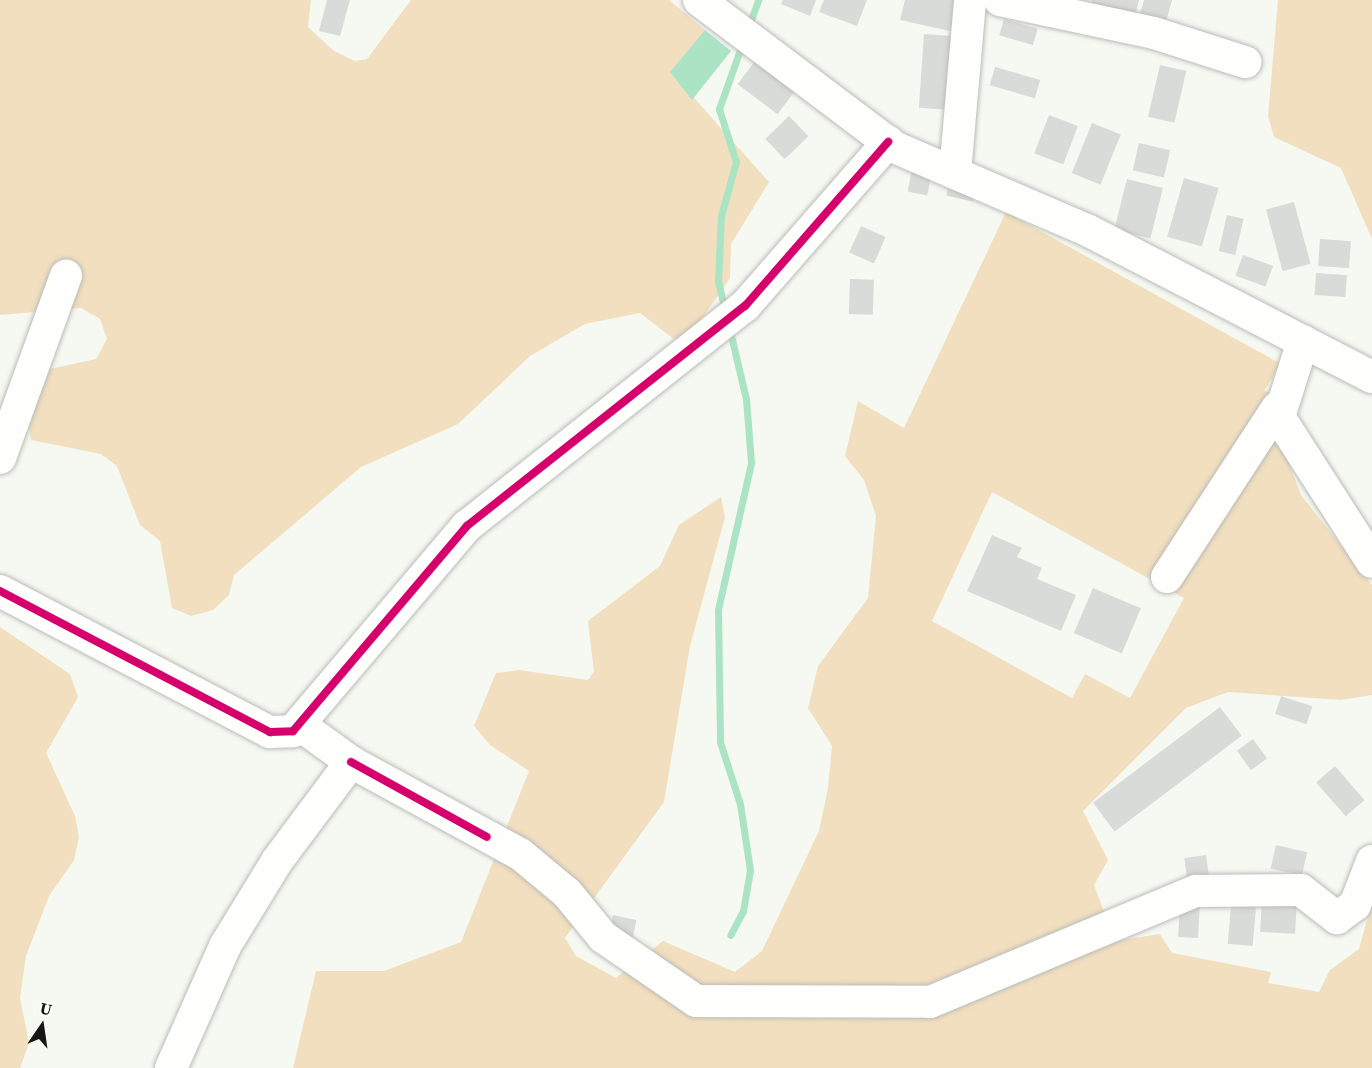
<!DOCTYPE html>
<html>
<head>
<meta charset="utf-8">
<style>
  body { margin:0 }
  #map { position:relative; width:1372px; height:1068px; overflow:hidden; background:#f6f8f2; font-family:"Source Serif 4",serif }
  div>[style] { position:absolute }
  .green>* { inset:0; background:#f2dfbf }
  .water>* { inset:0; background:#abe4c4 }
  .stream>* { height:7px; margin:-3.5px; padding:0 3.5px; transform-origin:3.5px; border-radius:3.5px; background:#abe4c4 }
  .building>* { inset:0; background:#d9dbd8; transform-origin:0 0 }
  .roads { filter:drop-shadow(0 0 2px #bbbcb8) drop-shadow(0 0 2px #bbbcb8) }
  .minor>* { height:32px; margin:-16px; padding:0 16px; transform-origin:16px; border-radius:16px; background:#fefefd }
  .cycleway>* { height:8px; margin:-4px; padding:0 4px; transform-origin:4px; border-radius:4px; background:#d6006c }
  span { translate:-50% -50%; white-space:nowrap; text-align:center; line-height:1.15; -webkit-text-stroke:6px #fff; paint-order:stroke }
  .north { position:absolute; left:12px; top:996px; width:60px; height:60px; -webkit-text-stroke:4px #fff; paint-order:stroke; rotate:13deg; font-size:16px; font-weight:700; line-height:24px; text-align:center; color:#161713 }
  .north::after { content:''; display:block; margin:auto; width:21px; height:27px; background:#161713; clip-path:polygon(50% 0,100% 100%,50% 72%,0 100%) }
</style>
</head>
<body>
<div id="map">
  <div class="green">
    <div style="clip-path:polygon(0 0,311px 0,308px 27px,334px 51px,355px 61px,367px 59px,411px 0,669px 0,705px 30px,671px 72px,769px 182px,731px 244px,730px 278px,683px 346px,640px 313px,585px 324px,530px 356px,458px 424px,361px 467px,234px 575px,229px 595px,213px 610px,191px 616px,172px 608px,160px 541px,140px 525px,117px 466px,101px 454px,31px 440px,24px 399px,32px 380px,50px 369px,96px 359px,107px 339px,100px 319px,81px 308px,0 315px)"></div>
    <div style="clip-path:polygon(1278px 0,1372px 0,1372px 239px,1341px 168px,1274px 137px,1268px 116px)"></div>
    <div style="clip-path:polygon(evenodd,1006px 212px,1281px 364px,1264px 391px,1277px 395px,1281px 442px,1301px 495px,1372px 585px,1372px 695px,1341px 700px,1228px 692px,1186px 708px,1083px 811px,1108px 860px,1094px 885px,1115px 941px,1160px 934px,1172px 953px,1271px 972px,1268px 983px,1319px 992px,1330px 970px,1359px 949px,1372px 902px,1372px 1068px,293px 1068px,316px 971px,384px 971px,461px 942px,529px 771px,490px 745px,474px 726px,496px 673px,519px 670px,588px 680px,594px 672px,588px 621px,660px 566px,679px 525px,721px 497px,725px 517px,690px 646px,664px 802px,565px 938px,576px 956px,616px 978px,663px 941px,735px 972px,762px 951px,819px 831px,828px 788px,832px 746px,808px 708px,818px 666px,868px 598px,876px 516px,864px 480px,845px 456px,858px 401px,904px 428px,1006px 212px,992px 492px,1184px 598px,1130px 698px,1085px 674px,1072px 698px,932px 621px,992px 492px)"></div>
    <div style="clip-path:polygon(0 627px,70px 674px,78px 697px,46px 753px,75px 816px,79px 837px,74px 860px,49px 896px,26px 956px,20px 998px,29px 1043px,20px 1068px,0 1068px)"></div>
  </div>
  <div class="water">
    <div style="clip-path:polygon(705px 30px,731px 51px,692px 100px,670px 72px)"></div>
  </div>
  <div class="stream">
    <div style="left:748px;top:28px;width:30px;rotate:-70deg"></div>
    <div style="left:725px;top:311px;width:31px;rotate:-103deg"></div>
    <div style="left:718px;top:281px;width:65px;rotate:-87.4deg"></div>
    <div style="left:721px;top:216px;width:56px;rotate:-74.5deg"></div>
    <div style="left:736px;top:162px;width:56px;rotate:-107.8deg"></div>
    <div style="left:719px;top:109px;width:69px;rotate:-70.5deg"></div>
    <div style="left:730px;top:331px;width:70px;rotate:76.8deg"></div>
    <div style="left:746px;top:399px;width:64px;rotate:85.5deg"></div>
    <div style="left:751px;top:463px;width:151px;rotate:102.7deg"></div>
    <div style="left:718px;top:610px;width:132px;rotate:89.1deg"></div>
    <div style="left:720px;top:742px;width:65px;rotate:72.1deg"></div>
    <div style="left:740px;top:804px;width:67px;rotate:81.4deg"></div>
    <div style="left:750px;top:870px;width:42px;rotate:99.7deg"></div>
    <div style="left:743px;top:911px;width:27px;rotate:118deg"></div>
  </div>
  <div class="building">
    <div style="clip-path:polygon(327px 0,350px 0,340px 36px,319px 31px)"></div>
    <div style="clip-path:polygon(783px 0,816px 0,810px 16px,781px 4px)"></div>
    <div style="clip-path:polygon(824px 0,867px 0,857px 26px,819px 12px)"></div>
    <div style="clip-path:polygon(905px 0,957px 0,950px 31px,900px 20px)"></div>
    <div style="clip-path:polygon(1092px 0,1139px 0,1135px 16px,1090px 6px)"></div>
    <div style="clip-path:polygon(1144px 0,1172px 0,1166px 22px,1140px 14px)"></div>
    <div style="left:1004px;top:19px;width:35px;height:17px;rotate:16deg"></div>
    <div style="left:924px;top:34px;width:28px;height:74px;rotate:4deg"></div>
    <div style="left:758px;top:57px;width:50px;height:34px;rotate:37deg"></div>
    <div style="left:1160px;top:65px;width:27px;height:53px;rotate:13deg"></div>
    <div style="left:995px;top:67px;width:47px;height:19px;rotate:16deg"></div>
    <div style="left:1049px;top:115px;width:31px;height:41px;rotate:21deg"></div>
    <div style="left:789px;top:116px;width:28px;height:33px;rotate:46deg"></div>
    <div style="left:1092px;top:123px;width:31px;height:54px;rotate:22deg"></div>
    <div style="left:1139px;top:143px;width:32px;height:28px;rotate:13deg"></div>
    <div style="left:912px;top:169px;width:20px;height:23px;rotate:11deg"></div>
    <div style="left:1184px;top:178px;width:36px;height:61px;rotate:16deg"></div>
    <div style="left:950px;top:179px;width:28px;height:17px;rotate:13deg"></div>
    <div style="left:1127px;top:179px;width:37px;height:52px;rotate:14deg"></div>
    <div style="left:1294px;top:202px;width:64px;height:29px;rotate:75deg"></div>
    <div style="left:1227px;top:215px;width:17px;height:37px;rotate:13deg"></div>
    <div style="left:861px;top:226px;width:27px;height:29px;rotate:24deg"></div>
    <div style="left:1320px;top:239px;width:31px;height:27px;rotate:4deg"></div>
    <div style="left:1243px;top:255px;width:32px;height:22px;rotate:20deg"></div>
    <div style="left:1316px;top:273px;width:31px;height:22px;rotate:4deg"></div>
    <div style="left:850px;top:279px;width:24px;height:35px;rotate:2deg"></div>
    <div style="clip-path:polygon(992px 535px,1022px 548px,1017px 557px,1042px 568px,1037px 579px,1076px 595px,1061px 631px,967px 591px)"></div>
    <div style="left:1093px;top:588px;width:52px;height:49px;rotate:23deg"></div>
    <div style="left:1281px;top:696px;width:33px;height:19px;rotate:18deg"></div>
    <div style="left:1220px;top:707px;width:36px;height:159px;rotate:53deg"></div>
    <div style="left:1253px;top:739px;width:24px;height:20px;rotate:54deg"></div>
    <div style="left:1335px;top:766px;width:45px;height:25px;rotate:49deg"></div>
    <div style="left:1276px;top:845px;width:32px;height:24px;rotate:13deg"></div>
    <div style="left:1206px;top:855px;width:21px;height:22px;rotate:82deg"></div>
    <div style="left:1232px;top:895px;width:25px;height:49px;rotate:5deg"></div>
    <div style="left:1262px;top:897px;width:35px;height:35px;rotate:3deg"></div>
    <div style="left:1180px;top:901px;width:20px;height:36px;rotate:3deg"></div>
    <div style="left:613px;top:915px;width:24px;height:18px;rotate:12deg"></div>
  </div>
  <div class="roads">
    <div class="minor">
      <div style="left:699px;top:0;width:244px;rotate:37deg"></div>
      <div style="left:894px;top:147px;width:210px;rotate:23.3deg"></div>
      <div style="left:1087px;top:230px;width:321px;rotate:27.3deg"></div>
      <div style="left:1000px;top:0;width:157px;rotate:12.1deg"></div>
      <div style="left:1154px;top:33px;width:96px;rotate:17.7deg"></div>
      <div style="left:955px;top:173px;width:174px;rotate:-85deg"></div>
      <div style="left:1303px;top:341px;width:80px;rotate:107.5deg"></div>
      <div style="left:1279px;top:417px;width:172px;rotate:57.3deg"></div>
      <div style="left:0;top:458px;width:194px;rotate:-70.1deg"></div>
      <div style="left:1167px;top:577px;width:202px;rotate:-56.9deg"></div>
      <div style="left:0;top:591px;width:305px;rotate:27.6deg"></div>
      <div style="left:270px;top:732px;width:23px;rotate:-2deg"></div>
      <div style="left:293px;top:731px;width:269px;rotate:-49.7deg"></div>
      <div style="left:467px;top:526px;width:355px;rotate:-38.4deg"></div>
      <div style="left:745px;top:306px;width:218px;rotate:-48.9deg"></div>
      <div style="left:351px;top:762px;width:192px;rotate:28.6deg"></div>
      <div style="left:520px;top:854px;width:61px;rotate:39.7deg"></div>
      <div style="left:567px;top:893px;width:57px;rotate:50.7deg"></div>
      <div style="left:603px;top:937px;width:113px;rotate:34.5deg"></div>
      <div style="left:696px;top:1001px;width:234px;rotate:0.2deg"></div>
      <div style="left:930px;top:1002px;width:288px;rotate:-22.7deg"></div>
      <div style="left:1196px;top:891px;width:105px;rotate:-0.5deg"></div>
      <div style="left:1301px;top:890px;width:46px;rotate:37.9deg"></div>
      <div style="left:1337px;top:918px;width:22px;rotate:-36deg"></div>
      <div style="left:1355px;top:905px;width:47px;rotate:-68.9deg"></div>
      <div style="left:171px;top:1068px;width:133px;rotate:-66.1deg"></div>
      <div style="left:225px;top:946px;width:100px;rotate:-58.5deg"></div>
      <div style="left:277px;top:861px;width:124px;rotate:-53.2deg"></div>
      <div style="left:351px;top:762px;width:63px;rotate:-144deg"></div>
    </div>
  </div>
  <div class="cycleway">
    <div style="left:0;top:591px;width:305px;rotate:27.6deg"></div>
    <div style="left:270px;top:732px;width:23px;rotate:-2deg"></div>
    <div style="left:293px;top:731px;width:269px;rotate:-49.7deg"></div>
    <div style="left:467px;top:526px;width:355px;rotate:-38.4deg"></div>
    <div style="left:745px;top:306px;width:218px;rotate:-48.9deg"></div>
    <div style="left:351px;top:762px;width:155px;rotate:28.9deg"></div>
  </div>
  <div class="north">U</div>
</div>
</body>
</html>
